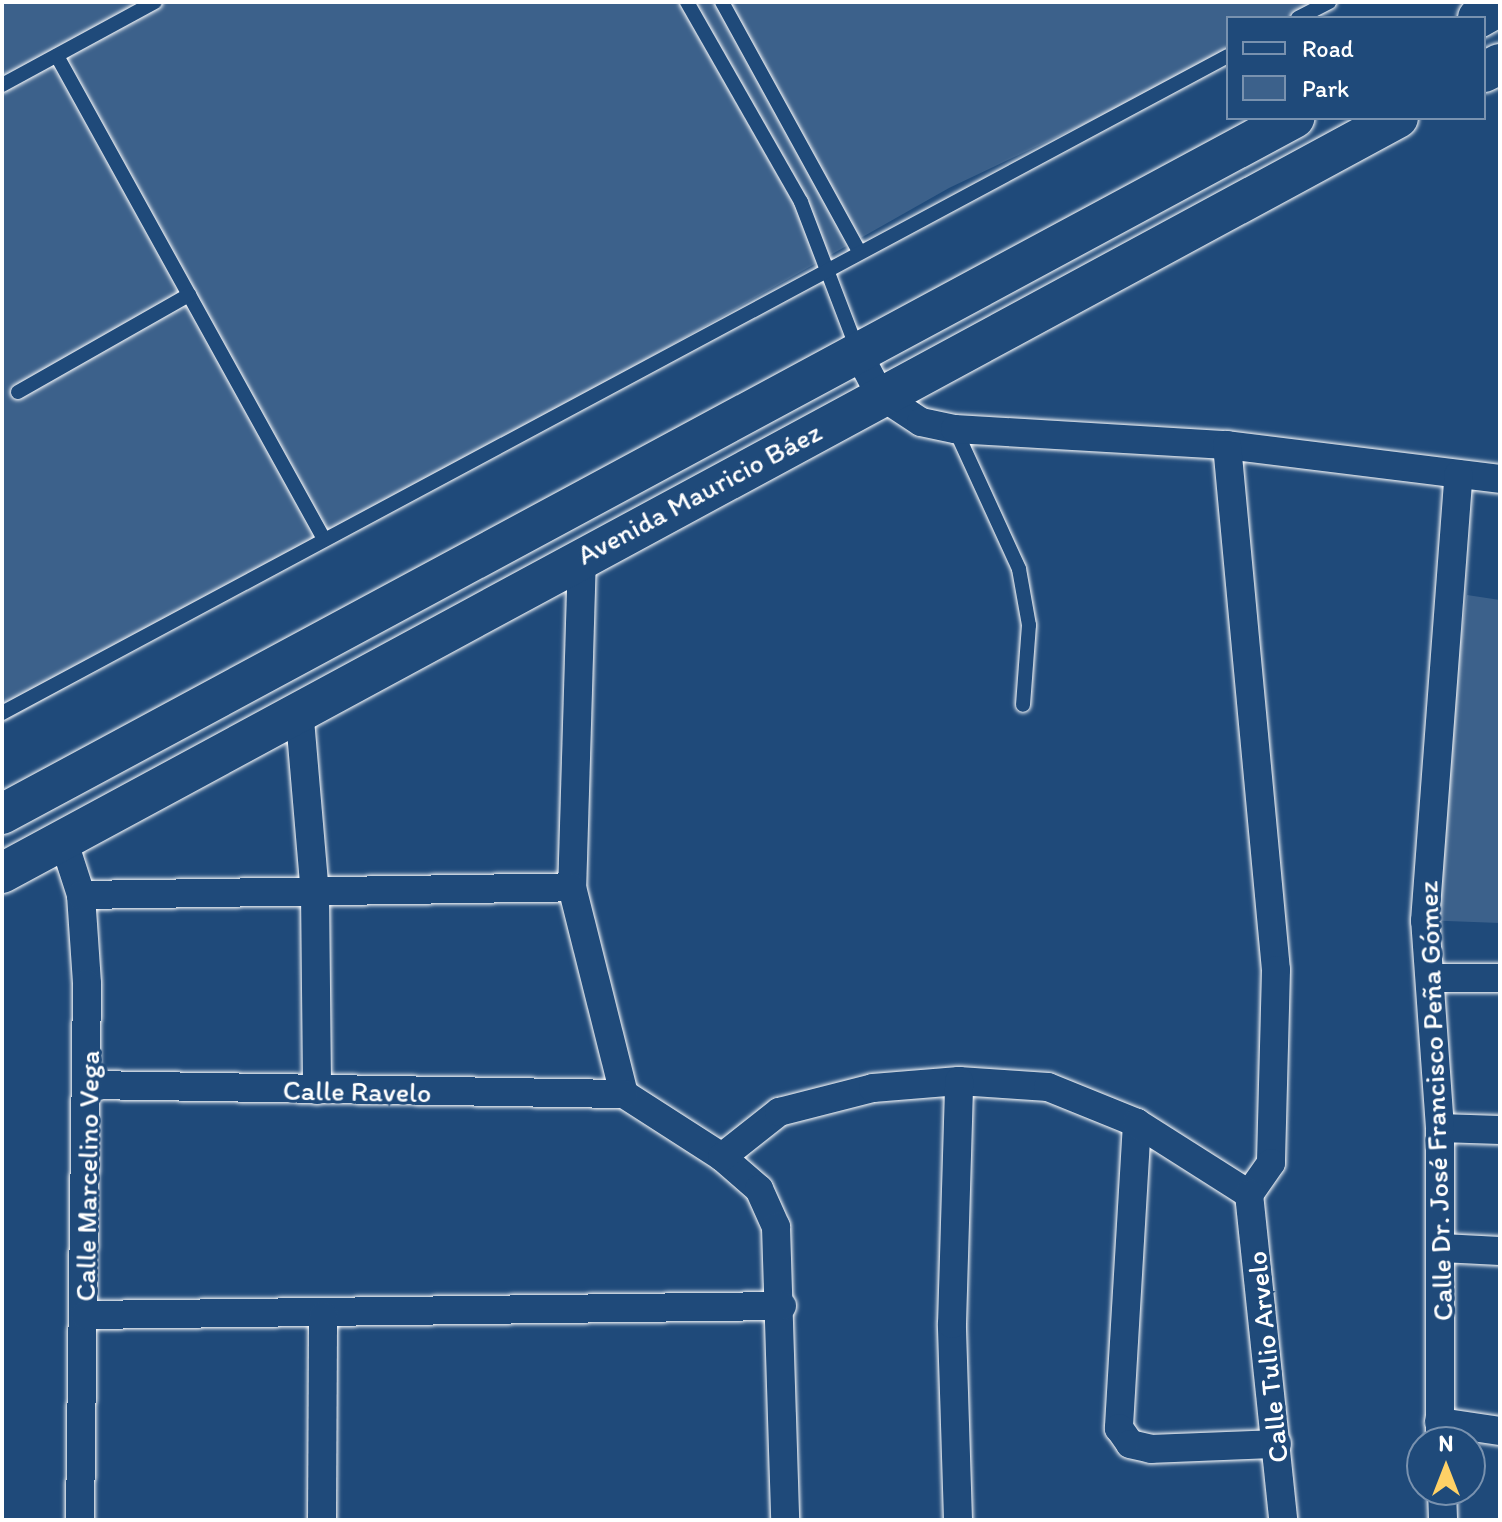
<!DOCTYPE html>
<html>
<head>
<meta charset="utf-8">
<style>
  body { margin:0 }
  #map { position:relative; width:1502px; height:1522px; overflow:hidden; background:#1f4a7a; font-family:Itim,sans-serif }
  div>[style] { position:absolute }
  .green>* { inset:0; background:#3c618b }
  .roads { filter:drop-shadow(0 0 2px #fff) drop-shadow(0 0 2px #fff) }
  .lane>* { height:14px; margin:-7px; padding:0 7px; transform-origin:7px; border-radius:7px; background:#1f4a7a }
  .street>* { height:28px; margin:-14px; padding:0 14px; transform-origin:14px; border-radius:14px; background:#1f4a7a }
  .secondary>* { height:40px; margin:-20px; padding:0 20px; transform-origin:20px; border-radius:20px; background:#1f4a7a }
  span { translate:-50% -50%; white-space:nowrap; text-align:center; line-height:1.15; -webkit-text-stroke:6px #1f4a7a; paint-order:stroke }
  .street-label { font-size:28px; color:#fff }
  .frame { position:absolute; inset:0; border:4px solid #fff; pointer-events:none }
  .legend { position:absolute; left:1226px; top:16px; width:260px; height:104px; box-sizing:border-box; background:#1f4a7a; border:2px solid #7992af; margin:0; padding:10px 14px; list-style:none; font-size:24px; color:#fff }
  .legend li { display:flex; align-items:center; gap:16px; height:40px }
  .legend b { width:40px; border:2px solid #7992af }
  .north { position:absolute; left:1406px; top:1426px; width:80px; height:80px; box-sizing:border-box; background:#1f4a7a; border:2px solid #7992af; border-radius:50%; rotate:0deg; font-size:22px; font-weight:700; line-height:32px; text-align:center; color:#fff }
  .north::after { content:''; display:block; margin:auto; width:28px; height:36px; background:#ffd166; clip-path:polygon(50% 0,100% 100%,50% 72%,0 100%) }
</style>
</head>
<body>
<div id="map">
  <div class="green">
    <div style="clip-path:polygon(2px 2px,1343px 2px,1309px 18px,1228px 18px,1228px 56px,949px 188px,2px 724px)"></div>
    <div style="clip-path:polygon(1467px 595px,1500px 600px,1500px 923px,1420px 920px)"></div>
  </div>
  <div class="roads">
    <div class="lane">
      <div style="left:687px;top:2px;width:230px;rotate:60.3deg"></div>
      <div style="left:801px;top:202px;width:157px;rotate:69.1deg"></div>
      <div style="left:722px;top:2px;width:282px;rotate:61.2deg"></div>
      <div style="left:1298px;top:18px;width:35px;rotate:-27deg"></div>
      <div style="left:57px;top:56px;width:552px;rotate:61.07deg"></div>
      <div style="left:2px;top:85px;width:174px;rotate:-28.5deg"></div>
      <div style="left:18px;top:392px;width:197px;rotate:-29.6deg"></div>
      <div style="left:955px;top:429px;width:154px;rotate:65.4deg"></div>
      <div style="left:1019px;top:569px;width:57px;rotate:79.9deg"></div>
      <div style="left:1029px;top:625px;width:80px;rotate:94.3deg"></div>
      <div style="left:2px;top:713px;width:1391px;rotate:-28.19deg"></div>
    </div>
    <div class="street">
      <div style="left:859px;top:355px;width:45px;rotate:62.3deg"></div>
      <div style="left:880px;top:395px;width:49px;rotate:33.4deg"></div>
      <div style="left:921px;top:422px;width:35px;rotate:12deg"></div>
      <div style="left:955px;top:429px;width:272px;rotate:3.4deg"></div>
      <div style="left:1227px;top:445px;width:275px;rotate:7.1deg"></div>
      <div style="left:1227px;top:445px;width:527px;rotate:84.67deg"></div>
      <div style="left:1276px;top:970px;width:193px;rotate:91.5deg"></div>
      <div style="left:1271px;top:1163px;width:38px;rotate:125deg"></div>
      <div style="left:582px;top:556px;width:331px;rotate:91.7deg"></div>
      <div style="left:572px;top:887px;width:213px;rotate:75.9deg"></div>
      <div style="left:624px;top:1094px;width:117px;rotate:32.7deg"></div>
      <div style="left:722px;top:1157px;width:49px;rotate:40.9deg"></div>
      <div style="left:759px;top:1189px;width:42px;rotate:65.9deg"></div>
      <div style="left:776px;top:1227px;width:293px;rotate:88.2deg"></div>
      <div style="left:299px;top:708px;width:186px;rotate:85.1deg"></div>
      <div style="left:315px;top:893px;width:197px;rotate:89.4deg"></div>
      <div style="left:62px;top:836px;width:62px;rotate:72.1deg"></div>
      <div style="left:81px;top:895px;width:89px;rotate:86.1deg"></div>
      <div style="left:87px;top:984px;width:536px;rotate:90.75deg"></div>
      <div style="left:81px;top:895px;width:491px;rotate:-0.9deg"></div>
      <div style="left:1431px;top:978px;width:69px"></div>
      <div style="left:90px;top:1085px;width:534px;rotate:0.97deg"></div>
      <div style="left:1137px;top:1123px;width:306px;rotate:93.4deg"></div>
      <div style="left:1119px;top:1428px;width:19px;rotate:55deg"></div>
      <div style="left:1130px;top:1444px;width:22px;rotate:13deg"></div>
      <div style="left:1151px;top:1449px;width:126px;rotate:-2.3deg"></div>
      <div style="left:1440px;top:1128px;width:60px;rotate:1.9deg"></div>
      <div style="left:722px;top:1157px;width:73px;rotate:-38.3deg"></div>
      <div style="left:779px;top:1112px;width:97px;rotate:-14.3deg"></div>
      <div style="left:873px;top:1088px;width:86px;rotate:-4.7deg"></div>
      <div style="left:959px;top:1081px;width:89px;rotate:3.9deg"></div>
      <div style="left:1048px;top:1087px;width:96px;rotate:22deg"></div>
      <div style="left:1137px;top:1123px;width:133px;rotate:32.4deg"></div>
      <div style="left:1249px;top:1194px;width:328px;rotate:84deg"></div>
      <div style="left:1442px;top:1248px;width:58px;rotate:3deg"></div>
      <div style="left:85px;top:1315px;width:697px;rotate:-0.74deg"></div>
      <div style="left:1439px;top:1422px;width:62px;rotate:8.4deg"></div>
      <div style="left:1440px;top:1442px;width:314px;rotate:-90deg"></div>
      <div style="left:1440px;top:1128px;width:208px;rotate:-94.1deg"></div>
      <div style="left:1425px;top:921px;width:448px;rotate:-85.7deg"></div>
      <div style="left:1442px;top:1490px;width:30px;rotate:88deg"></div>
      <div style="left:322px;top:1520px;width:204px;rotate:-89.7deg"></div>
      <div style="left:958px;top:1520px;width:196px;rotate:-91.8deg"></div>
      <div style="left:952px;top:1324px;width:243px;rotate:-88.3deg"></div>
    </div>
    <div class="secondary">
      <div style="left:1478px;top:18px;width:25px;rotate:-29deg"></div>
      <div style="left:1484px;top:72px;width:18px;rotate:-27deg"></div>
      <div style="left:2px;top:814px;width:1468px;rotate:-28.31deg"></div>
      <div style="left:2px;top:873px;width:1587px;rotate:-28.41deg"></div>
    </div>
  </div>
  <div class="street-label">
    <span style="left:699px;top:493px;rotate:-28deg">Avenida Mauricio Báez</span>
    <span style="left:357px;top:1091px;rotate:1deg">Calle Ravelo</span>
    <span style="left:1435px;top:1101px;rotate:-92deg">Calle Dr. José Francisco Peña Gómez</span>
    <span style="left:87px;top:1176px;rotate:-89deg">Calle Marcelino Vega</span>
    <span style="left:1267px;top:1357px;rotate:-96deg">Calle Tulio Arvelo</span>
  </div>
  <div class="frame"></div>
  <ul class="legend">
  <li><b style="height:10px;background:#1f4a7a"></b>Road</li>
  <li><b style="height:22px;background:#3c618b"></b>Park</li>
  </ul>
  <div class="north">N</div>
</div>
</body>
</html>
